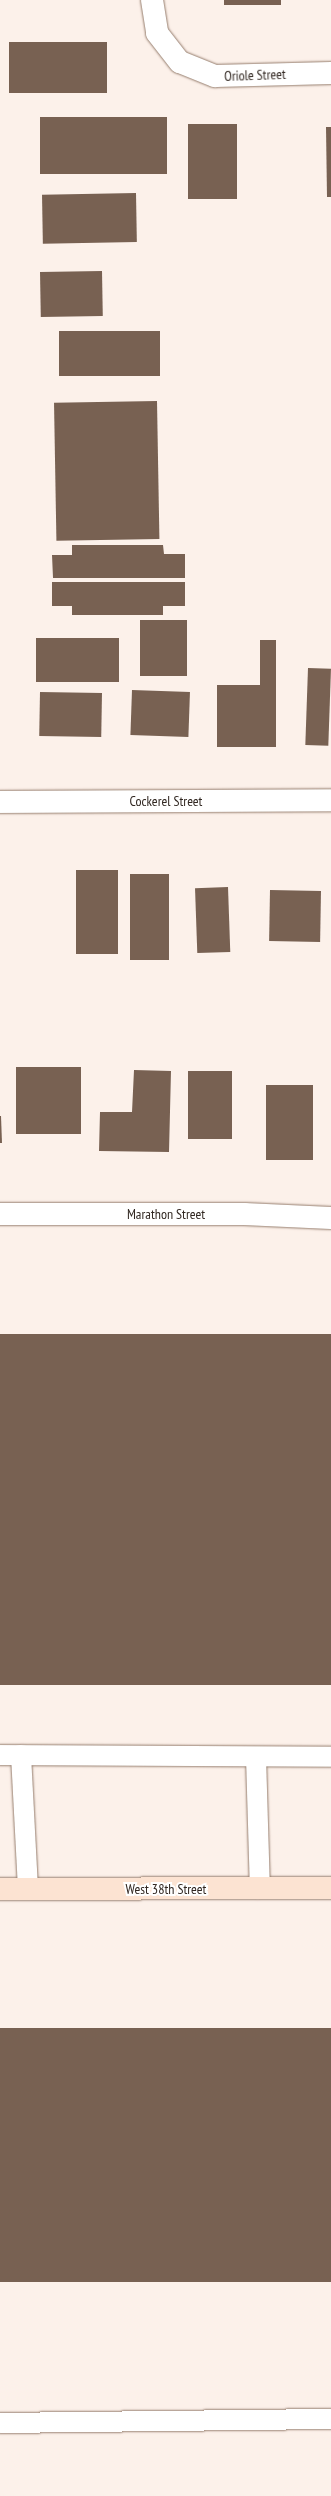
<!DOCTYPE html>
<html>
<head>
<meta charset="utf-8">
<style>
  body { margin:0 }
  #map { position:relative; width:331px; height:2496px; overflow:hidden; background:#fcf1ea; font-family:"PT Sans Narrow",sans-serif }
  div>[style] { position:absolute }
  .building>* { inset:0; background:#786152; transform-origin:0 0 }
  .roads { filter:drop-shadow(0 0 1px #967e6e) drop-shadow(0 0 1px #967e6e) }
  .lane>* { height:20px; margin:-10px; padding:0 10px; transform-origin:10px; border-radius:10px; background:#fff }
  .street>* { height:22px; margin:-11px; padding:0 11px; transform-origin:11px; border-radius:11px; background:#fff }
  .secondary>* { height:22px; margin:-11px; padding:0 11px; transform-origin:11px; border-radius:11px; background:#fce3d2 }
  span { translate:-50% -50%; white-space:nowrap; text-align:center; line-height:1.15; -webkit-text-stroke:4px #fff; paint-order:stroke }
  .street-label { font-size:14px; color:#312721 }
</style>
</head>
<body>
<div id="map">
  <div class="building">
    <div style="left:224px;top:0;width:57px;height:5px"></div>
    <div style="left:9px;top:42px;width:98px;height:51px"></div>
    <div style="left:40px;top:117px;width:127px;height:57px"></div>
    <div style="left:188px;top:124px;width:49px;height:75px"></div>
    <div style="clip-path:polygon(326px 127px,331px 127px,331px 197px,327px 197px)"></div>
    <div style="left:136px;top:193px;width:49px;height:94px;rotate:89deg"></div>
    <div style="left:102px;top:271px;width:45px;height:62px;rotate:89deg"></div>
    <div style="left:59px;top:331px;width:101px;height:45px"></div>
    <div style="left:157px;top:401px;width:138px;height:103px;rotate:89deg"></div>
    <div style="clip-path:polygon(72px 545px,163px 545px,164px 554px,185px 554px,185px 578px,53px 578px,52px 555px,72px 555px)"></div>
    <div style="clip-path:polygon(52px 582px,185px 582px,185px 606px,163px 606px,163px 615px,72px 615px,72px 606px,52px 606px)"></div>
    <div style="left:140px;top:620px;width:47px;height:56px"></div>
    <div style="left:119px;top:638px;width:44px;height:83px;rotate:90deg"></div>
    <div style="clip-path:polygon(260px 640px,276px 640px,276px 747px,217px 747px,217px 685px,260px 685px)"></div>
    <div style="left:308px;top:668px;width:23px;height:77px;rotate:2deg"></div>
    <div style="left:132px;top:690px;width:58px;height:45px;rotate:2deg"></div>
    <div style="left:40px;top:692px;width:62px;height:44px;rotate:1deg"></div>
    <div style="left:76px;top:870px;width:42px;height:84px"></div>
    <div style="left:130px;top:874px;width:39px;height:86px"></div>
    <div style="left:228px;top:887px;width:65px;height:33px;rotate:88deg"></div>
    <div style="left:270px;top:890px;width:51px;height:51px;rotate:1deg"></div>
    <div style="left:16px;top:1067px;width:65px;height:67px"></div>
    <div style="clip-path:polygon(134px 1070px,171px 1071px,169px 1152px,99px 1151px,100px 1112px,132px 1112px)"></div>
    <div style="left:188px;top:1071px;width:44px;height:68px"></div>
    <div style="left:266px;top:1085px;width:47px;height:75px"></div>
    <div style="clip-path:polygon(0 1116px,1px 1116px,2px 1143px,0 1143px)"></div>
    <div style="left:0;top:1334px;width:331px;height:351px"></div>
    <div style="left:331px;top:2028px;width:254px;height:331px;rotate:90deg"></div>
  </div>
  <div class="roads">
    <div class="lane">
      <div style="left:0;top:1755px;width:331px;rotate:0.3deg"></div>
      <div style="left:21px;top:1755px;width:134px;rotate:87deg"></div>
      <div style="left:256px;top:1757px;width:132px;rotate:88.3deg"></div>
      <div style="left:0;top:2423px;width:331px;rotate:-0.7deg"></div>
    </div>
    <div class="street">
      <div style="left:152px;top:0;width:33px;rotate:81deg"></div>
      <div style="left:157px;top:33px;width:37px;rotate:52deg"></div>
      <div style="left:180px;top:62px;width:38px;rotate:22deg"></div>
      <div style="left:215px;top:76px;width:116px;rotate:-1.5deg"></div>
      <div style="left:0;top:802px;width:331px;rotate:-0.3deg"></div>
      <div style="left:0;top:1214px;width:244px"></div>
      <div style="left:244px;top:1214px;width:87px;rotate:2.6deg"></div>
    </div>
    <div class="secondary">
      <div style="left:0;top:1889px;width:331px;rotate:-0.2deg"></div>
    </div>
  </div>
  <div class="street-label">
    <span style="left:255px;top:75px;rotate:-2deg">Oriole Street</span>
    <span style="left:166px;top:801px">Cockerel Street</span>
    <span style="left:166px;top:1214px">Marathon Street</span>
    <span style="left:166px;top:1889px">West 38th Street</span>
  </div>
</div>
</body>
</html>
